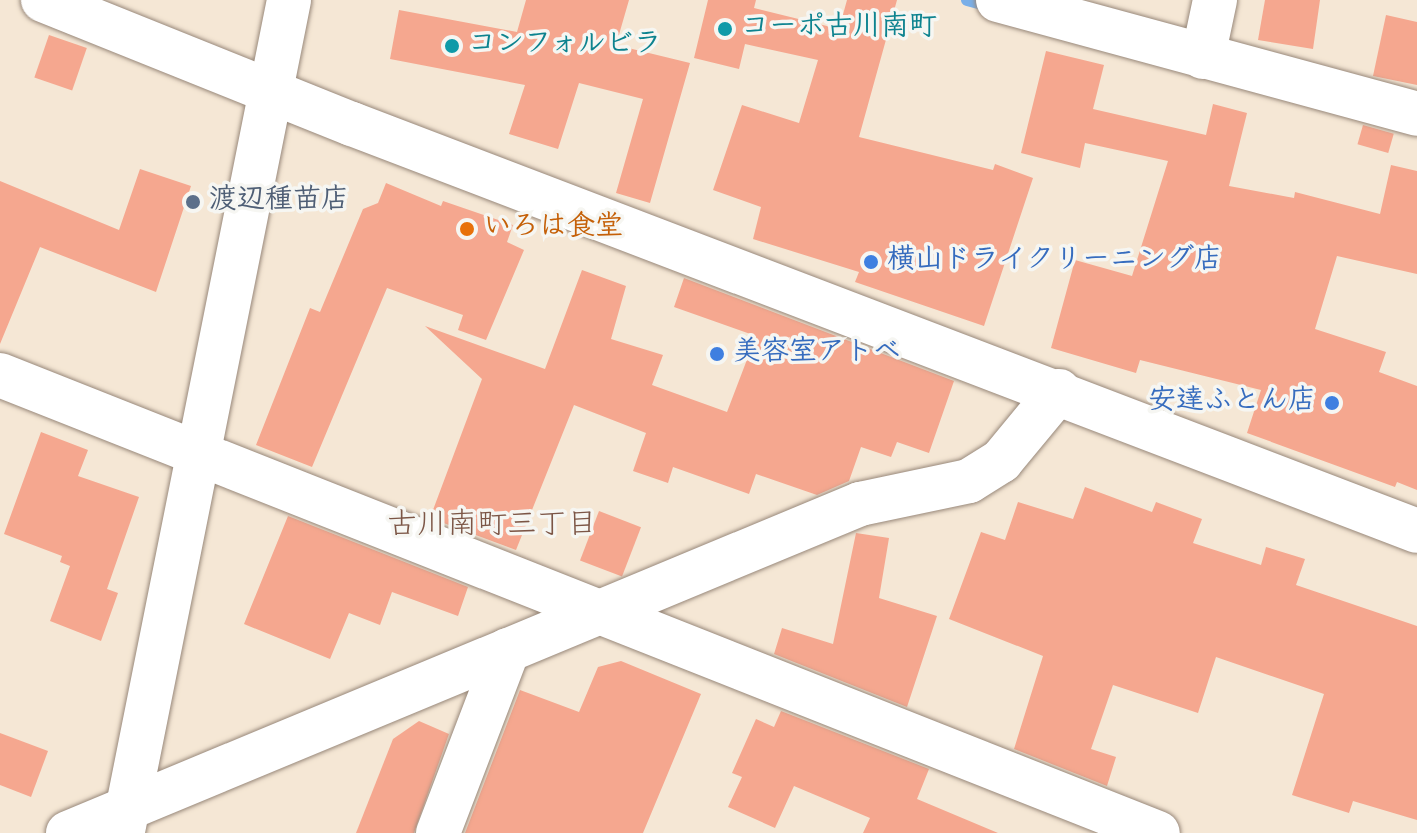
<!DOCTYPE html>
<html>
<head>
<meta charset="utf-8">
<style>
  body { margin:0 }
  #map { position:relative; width:1417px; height:833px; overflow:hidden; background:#f5e7d5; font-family:Dekko,"Klee One",sans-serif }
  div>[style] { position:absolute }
  .stream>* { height:12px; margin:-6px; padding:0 6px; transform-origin:6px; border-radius:6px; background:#7aafe8 }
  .building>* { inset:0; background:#f5a78f; transform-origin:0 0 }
  .roads { filter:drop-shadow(0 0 2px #98887a) drop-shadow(0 0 2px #98887a) }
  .minor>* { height:44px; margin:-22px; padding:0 22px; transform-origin:22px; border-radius:22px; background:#fff }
  .dots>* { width:22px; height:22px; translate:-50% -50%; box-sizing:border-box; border:4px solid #f6f6f2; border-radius:50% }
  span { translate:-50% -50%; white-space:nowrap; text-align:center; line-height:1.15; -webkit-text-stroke:7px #f6f6f2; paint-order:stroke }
  .culture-label { font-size:28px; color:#0d838f; font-weight:700 }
  .left { translate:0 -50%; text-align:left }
  .service-label { font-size:28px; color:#4e5e75; font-weight:700 }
  .food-label { font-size:28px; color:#c56008; font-weight:700 }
  .shop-label { font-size:28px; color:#366cbe; font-weight:700 }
  .right { translate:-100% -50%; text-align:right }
  .neighbourhood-label { font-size:30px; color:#7c5646 }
</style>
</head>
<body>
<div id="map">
  <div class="stream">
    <div style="left:967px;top:0;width:27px;rotate:15deg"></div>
  </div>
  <div class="building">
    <div style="clip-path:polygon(526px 0,629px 0,616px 45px,690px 63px,650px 203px,616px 193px,643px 99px,579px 83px,558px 149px,509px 134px,525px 85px,390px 59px,399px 10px,517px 32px)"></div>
    <div style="clip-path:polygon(708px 0,756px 0,754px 8px,839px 29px,847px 0,897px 0,859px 137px,993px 170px,995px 164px,1033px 178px,984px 326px,855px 282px,859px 272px,753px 239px,761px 207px,713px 190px,742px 105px,799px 123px,818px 60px,745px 44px,739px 69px,694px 58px)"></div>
    <div style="clip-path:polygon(1265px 0,1320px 0,1313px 49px,1258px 40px)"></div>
    <div style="clip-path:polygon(1386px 15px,1417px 22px,1417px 85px,1373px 76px)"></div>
    <div style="left:49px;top:35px;width:40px;height:45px;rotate:19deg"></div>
    <div style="clip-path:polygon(1046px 51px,1104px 65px,1093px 109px,1206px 135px,1213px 104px,1247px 113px,1229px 186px,1294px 198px,1295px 192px,1380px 214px,1391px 165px,1417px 171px,1417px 274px,1337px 256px,1315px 329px,1386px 352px,1379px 372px,1417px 386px,1417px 490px,1397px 482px,1395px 487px,1247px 433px,1261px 390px,1140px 360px,1136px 373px,1051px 348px,1075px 260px,1132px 276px,1168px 161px,1085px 143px,1080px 168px,1021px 153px)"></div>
    <div style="left:1363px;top:125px;width:32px;height:20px;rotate:16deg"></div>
    <div style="clip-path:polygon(140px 169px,191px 186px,156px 292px,40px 247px,0 344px,0 181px,119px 230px)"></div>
    <div style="clip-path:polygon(386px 183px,441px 206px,443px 201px,513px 225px,507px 242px,524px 250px,486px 340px,458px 330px,463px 315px,387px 288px,312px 467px,256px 445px,310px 308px,320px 312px,363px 209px,378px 203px)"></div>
    <div style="clip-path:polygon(582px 270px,626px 286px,611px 339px,663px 355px,652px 385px,727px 412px,756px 336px,674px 307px,684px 278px,954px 381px,929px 453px,897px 442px,891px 457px,861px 447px,849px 481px,817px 495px,756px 474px,749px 494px,673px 467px,668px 483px,633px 471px,646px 433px,574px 405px,516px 550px,430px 518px,482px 379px,425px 326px,545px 369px)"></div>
    <div style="clip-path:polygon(41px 432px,88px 450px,78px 476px,139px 497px,107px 589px,118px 593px,101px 641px,50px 621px,70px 566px,60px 562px,62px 556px,4px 534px)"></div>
    <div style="clip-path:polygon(1085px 487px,1152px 512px,1156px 502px,1202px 519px,1193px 543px,1261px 565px,1266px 547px,1305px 559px,1296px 585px,1417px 626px,1417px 820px,1353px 801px,1349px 813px,1292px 795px,1324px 694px,1216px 657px,1198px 713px,1113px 685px,1091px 749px,1116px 757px,1107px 786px,1014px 749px,1043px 656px,949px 619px,981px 532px,1005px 540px,1018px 502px,1073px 519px)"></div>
    <div style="left:599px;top:511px;width:45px;height:53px;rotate:21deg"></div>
    <div style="clip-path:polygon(288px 516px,468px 587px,458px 616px,392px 592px,380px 625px,349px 613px,330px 659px,244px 624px)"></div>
    <div style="clip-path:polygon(856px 533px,889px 538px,879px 598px,937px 616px,907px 707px,774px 654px,782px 628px,833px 644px)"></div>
    <div style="clip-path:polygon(621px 661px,701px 694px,643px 833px,465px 833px,520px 690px,579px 712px,598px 667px)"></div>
    <div style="clip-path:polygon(781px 711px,929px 769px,917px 799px,998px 833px,863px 833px,870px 818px,794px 786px,775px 828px,728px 807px,742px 777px,732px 773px,756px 719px,774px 727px)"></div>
    <div style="clip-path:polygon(419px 721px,449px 734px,414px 833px,356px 833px,393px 739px)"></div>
    <div style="clip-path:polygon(0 733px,48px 751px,31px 797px,0 785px)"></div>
  </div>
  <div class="roads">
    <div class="minor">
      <div style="left:43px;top:0;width:333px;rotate:21.9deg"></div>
      <div style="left:352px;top:124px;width:1140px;rotate:20.91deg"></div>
      <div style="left:998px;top:0;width:434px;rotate:15.2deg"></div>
      <div style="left:1203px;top:57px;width:58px;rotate:-78.1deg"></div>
      <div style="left:0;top:375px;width:1245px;rotate:21.58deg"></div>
      <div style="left:123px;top:831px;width:847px;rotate:-78.7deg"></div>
      <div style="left:68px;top:833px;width:858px;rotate:-22.56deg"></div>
      <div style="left:860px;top:504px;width:111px;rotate:-11.9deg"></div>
      <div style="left:969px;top:481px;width:38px;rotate:-32deg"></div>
      <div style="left:1001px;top:461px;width:91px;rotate:-50.4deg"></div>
      <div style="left:438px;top:833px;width:196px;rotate:-69.1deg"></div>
    </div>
  </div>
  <div class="dots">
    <div style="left:725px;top:29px;background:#0f9aa8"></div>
    <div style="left:452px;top:46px;background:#0f9aa8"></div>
    <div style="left:193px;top:202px;background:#5c6f8a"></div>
    <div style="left:467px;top:229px;background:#e8710a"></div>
    <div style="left:871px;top:262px;background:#3f7fe0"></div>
    <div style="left:717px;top:354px;background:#3f7fe0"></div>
    <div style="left:1332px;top:403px;background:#3f7fe0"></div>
  </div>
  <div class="culture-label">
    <span class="left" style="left:741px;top:29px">コーポ古川南町</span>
    <span class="left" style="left:468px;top:46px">コンフォルビラ</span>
  </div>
  <div class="service-label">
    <span class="left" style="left:209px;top:202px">渡辺種苗店</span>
  </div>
  <div class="food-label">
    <span class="left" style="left:483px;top:229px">いろは食堂</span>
  </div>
  <div class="shop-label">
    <span class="left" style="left:887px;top:262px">横山ドライクリーニング店</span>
    <span class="left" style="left:733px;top:354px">美容室アトベ</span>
    <span class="right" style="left:1316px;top:403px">安達ふとん店</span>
  </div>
  <div class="neighbourhood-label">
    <span style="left:492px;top:528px">古川南町三丁目</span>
  </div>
</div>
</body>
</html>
